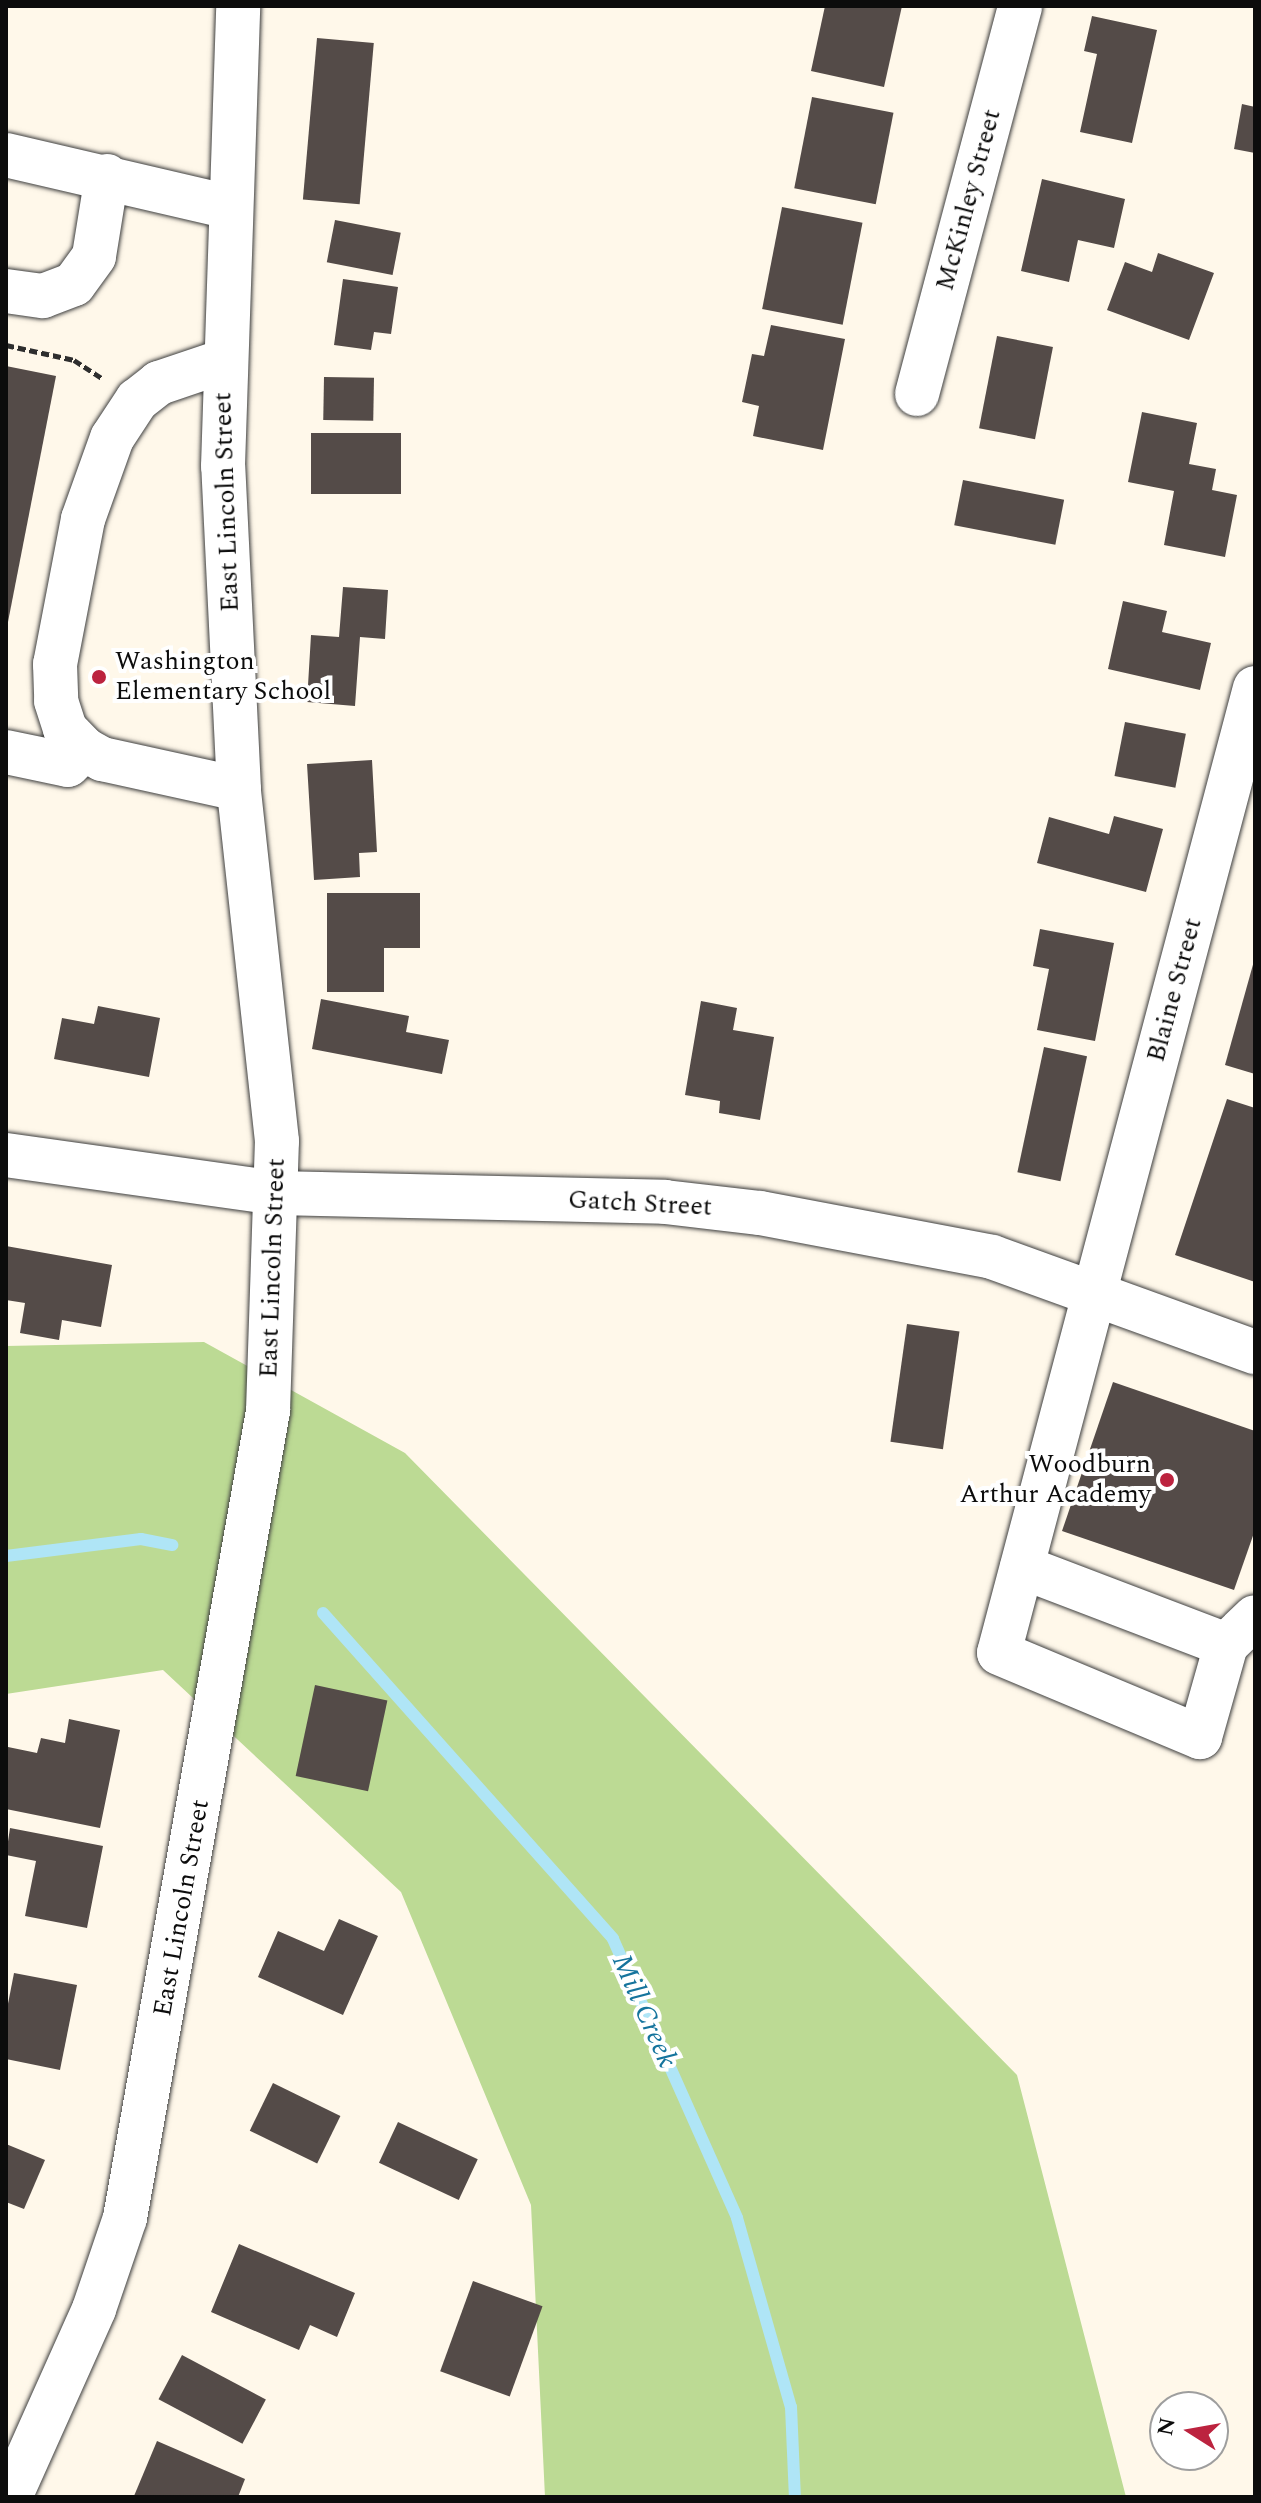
<!DOCTYPE html>
<html>
<head>
<meta charset="utf-8">
<style>
  body { margin:0 }
  #map { position:relative; width:1261px; height:2503px; overflow:hidden; background:#fff8ea; font-family:Spectral,serif }
  div>[style] { position:absolute }
  .forest>* { inset:0; background:#bcda94 }
  .stream>* { height:12px; margin:-6px; padding:0 6px; transform-origin:6px; border-radius:6px; background:#afe5f6 }
  .building>* { inset:0; background:#544b48; transform-origin:0 0 }
  .path>* { height:5px; margin-top:-2.5px; transform-origin:0; background:repeating-linear-gradient(90deg,#2e2e2e 0 8px,transparent 0 12px) }
  .roads { filter:drop-shadow(0 0 2px #3f3f3f) drop-shadow(0 0 2px #3f3f3f) }
  .minor>* { height:44px; margin:-22px; padding:0 22px; transform-origin:22px; border-radius:22px; background:#fff }
  .dots>* { width:22px; height:22px; translate:-50% -50%; box-sizing:border-box; border:4px solid #fff; border-radius:50% }
  span { translate:-50% -50%; white-space:nowrap; text-align:center; line-height:1.15; -webkit-text-stroke:8px #fff; paint-order:stroke }
  .street-label { font-size:26px; color:#0c0c0c }
  .poi-label { font-size:26px; color:#0c0c0c }
  .left { translate:0 -50%; text-align:left }
  .right { translate:-100% -50%; text-align:right }
  .water-label { font-size:28px; color:#15749d; font-style:italic }
  .frame { position:absolute; inset:0; border:8px solid #0c0c0c; pointer-events:none }
  .north { position:absolute; left:1149px; top:2391px; width:80px; height:80px; box-sizing:border-box; background:#fff; border:2px solid #9e9e9e; border-radius:50%; rotate:281deg; font-size:22px; font-weight:700; line-height:32px; text-align:center; color:#0c0c0c }
  .north::after { content:''; display:block; margin:auto; width:28px; height:36px; background:#bc233f; clip-path:polygon(50% 0,100% 100%,50% 72%,0 100%) }
</style>
</head>
<body>
<div id="map">
  <div class="forest">
    <div style="clip-path:polygon(204px 1342px,405px 1453px,1017px 2075px,1126px 2497px,545px 2497px,531px 2205px,401px 1892px,163px 1670px,6px 1694px,6px 1346px)"></div>
  </div>
  <div class="stream">
    <div style="left:6px;top:1556px;width:136px;rotate:-7.2deg"></div>
    <div style="left:141px;top:1539px;width:32px;rotate:11deg"></div>
    <div style="left:323px;top:1613px;width:436px;rotate:48.3deg"></div>
    <div style="left:613px;top:1939px;width:305px;rotate:66deg"></div>
    <div style="left:737px;top:2218px;width:197px;rotate:74.1deg"></div>
    <div style="left:791px;top:2407px;width:90px;rotate:87.5deg"></div>
  </div>
  <div class="building">
    <div style="clip-path:polygon(825px 6px,902px 6px,884px 87px,811px 71px)"></div>
    <div style="clip-path:polygon(1092px 16px,1157px 30px,1132px 143px,1080px 132px,1097px 54px,1084px 51px)"></div>
    <div style="left:317px;top:38px;width:57px;height:162px;rotate:5deg"></div>
    <div style="left:812px;top:97px;width:83px;height:93px;rotate:11deg"></div>
    <div style="clip-path:polygon(1242px 104px,1255px 107px,1255px 153px,1234px 149px)"></div>
    <div style="clip-path:polygon(1042px 179px,1125px 199px,1114px 248px,1078px 240px,1069px 282px,1021px 271px)"></div>
    <div style="left:782px;top:207px;width:82px;height:104px;rotate:11deg"></div>
    <div style="left:335px;top:220px;width:67px;height:43px;rotate:11deg"></div>
    <div style="clip-path:polygon(1158px 253px,1214px 273px,1189px 340px,1107px 310px,1125px 262px,1152px 272px)"></div>
    <div style="clip-path:polygon(343px 279px,398px 287px,391px 334px,374px 332px,371px 350px,334px 345px)"></div>
    <div style="clip-path:polygon(771px 325px,845px 339px,823px 450px,753px 436px,759px 406px,742px 402px,752px 354px,764px 356px)"></div>
    <div style="left:997px;top:336px;width:57px;height:94px;rotate:11deg"></div>
    <div style="clip-path:polygon(6px 366px,56px 376px,7px 627px,6px 627px)"></div>
    <div style="left:324px;top:377px;width:50px;height:43px;rotate:1deg"></div>
    <div style="clip-path:polygon(1142px 412px,1197px 423px,1189px 464px,1216px 469px,1212px 490px,1237px 495px,1225px 557px,1164px 545px,1174px 491px,1128px 482px)"></div>
    <div style="left:311px;top:433px;width:90px;height:61px"></div>
    <div style="left:963px;top:480px;width:103px;height:46px;rotate:11deg"></div>
    <div style="clip-path:polygon(343px 587px,388px 590px,385px 639px,360px 637px,355px 706px,307px 702px,311px 635px,339px 637px)"></div>
    <div style="clip-path:polygon(1123px 601px,1167px 611px,1162px 632px,1211px 643px,1200px 690px,1108px 669px)"></div>
    <div style="left:1125px;top:722px;width:62px;height:55px;rotate:11deg"></div>
    <div style="clip-path:polygon(372px 760px,377px 852px,359px 853px,360px 877px,314px 880px,307px 764px)"></div>
    <div style="clip-path:polygon(1114px 816px,1163px 829px,1146px 892px,1037px 863px,1049px 817px,1109px 834px)"></div>
    <div style="clip-path:polygon(327px 893px,420px 893px,420px 948px,384px 948px,384px 992px,327px 992px)"></div>
    <div style="clip-path:polygon(1040px 929px,1114px 943px,1095px 1041px,1037px 1030px,1049px 969px,1033px 966px)"></div>
    <div style="clip-path:polygon(1254px 961px,1255px 962px,1255px 1074px,1225px 1065px)"></div>
    <div style="clip-path:polygon(321px 999px,409px 1016px,406px 1032px,449px 1040px,442px 1074px,312px 1049px)"></div>
    <div style="clip-path:polygon(701px 1001px,737px 1008px,733px 1030px,774px 1037px,760px 1120px,719px 1113px,720px 1101px,685px 1095px)"></div>
    <div style="clip-path:polygon(98px 1006px,160px 1018px,149px 1077px,54px 1059px,62px 1018px,94px 1024px)"></div>
    <div style="left:1044px;top:1047px;width:44px;height:128px;rotate:12deg"></div>
    <div style="clip-path:polygon(1227px 1099px,1255px 1108px,1255px 1282px,1175px 1255px)"></div>
    <div style="clip-path:polygon(6px 1246px,112px 1265px,101px 1327px,62px 1320px,59px 1340px,20px 1333px,25px 1303px,6px 1300px)"></div>
    <div style="left:907px;top:1324px;width:53px;height:119px;rotate:8deg"></div>
    <div style="clip-path:polygon(1113px 1382px,1255px 1431px,1255px 1530px,1234px 1590px,1062px 1531px)"></div>
    <div style="left:315px;top:1685px;width:74px;height:93px;rotate:12deg"></div>
    <div style="clip-path:polygon(69px 1719px,120px 1730px,100px 1828px,6px 1809px,8px 1747px,37px 1753px,41px 1738px,65px 1743px)"></div>
    <div style="clip-path:polygon(10px 1828px,103px 1846px,87px 1928px,25px 1916px,36px 1861px,6px 1855px)"></div>
    <div style="clip-path:polygon(339px 1919px,378px 1936px,343px 2015px,258px 1977px,278px 1931px,324px 1951px)"></div>
    <div style="clip-path:polygon(14px 1973px,77px 1985px,60px 2070px,6px 2059px,6px 2014px)"></div>
    <div style="left:273px;top:2083px;width:75px;height:53px;rotate:26deg"></div>
    <div style="left:398px;top:2122px;width:88px;height:45px;rotate:25deg"></div>
    <div style="clip-path:polygon(6px 2144px,45px 2160px,24px 2209px,6px 2202px)"></div>
    <div style="clip-path:polygon(239px 2244px,355px 2293px,337px 2337px,310px 2325px,299px 2350px,211px 2312px)"></div>
    <div style="left:473px;top:2281px;width:74px;height:96px;rotate:20deg"></div>
    <div style="left:182px;top:2355px;width:95px;height:50px;rotate:28deg"></div>
    <div style="clip-path:polygon(157px 2441px,245px 2479px,238px 2497px,134px 2496px)"></div>
  </div>
  <div class="path">
    <div style="left:6px;top:345px;width:70px;rotate:12.4deg"></div>
    <div style="left:74px;top:360px;width:33px;rotate:33deg"></div>
  </div>
  <div class="roads">
    <div class="minor">
      <div style="left:6px;top:155px;width:229px;rotate:13.1deg"></div>
      <div style="left:6px;top:291px;width:37px;rotate:8deg"></div>
      <div style="left:43px;top:296px;width:33px;rotate:-21deg"></div>
      <div style="left:74px;top:284px;width:34px;rotate:-54deg"></div>
      <div style="left:94px;top:256px;width:81px;rotate:-80.8deg"></div>
      <div style="left:224px;top:361px;width:69px;rotate:161.3deg"></div>
      <div style="left:159px;top:383px;width:28px;rotate:142deg"></div>
      <div style="left:137px;top:400px;width:45px;rotate:123.3deg"></div>
      <div style="left:112px;top:438px;width:86px;rotate:109.7deg"></div>
      <div style="left:83px;top:519px;width:148px;rotate:100.9deg"></div>
      <div style="left:55px;top:664px;width:37px;rotate:88deg"></div>
      <div style="left:56px;top:701px;width:29px;rotate:72deg"></div>
      <div style="left:65px;top:729px;width:28px;rotate:46deg"></div>
      <div style="left:84px;top:749px;width:21px;rotate:29deg"></div>
      <div style="left:102px;top:759px;width:140px;rotate:12.4deg"></div>
      <div style="left:917px;top:394px;width:401px;rotate:-75.1deg"></div>
      <div style="left:1255px;top:688px;width:998px;rotate:104.86deg"></div>
      <div style="left:999px;top:1653px;width:218px;rotate:22.7deg"></div>
      <div style="left:1200px;top:1737px;width:96px;rotate:-74.2deg"></div>
      <div style="left:1226px;top:1645px;width:40px;rotate:-44deg"></div>
      <div style="left:6px;top:752px;width:63px;rotate:11.8deg"></div>
      <div style="left:68px;top:765px;width:23px;rotate:-45deg"></div>
      <div style="left:6px;top:1155px;width:273px;rotate:8deg"></div>
      <div style="left:276px;top:1193px;width:389px;rotate:1.3deg"></div>
      <div style="left:665px;top:1202px;width:96px;rotate:6.6deg"></div>
      <div style="left:760px;top:1213px;width:236px;rotate:10.7deg"></div>
      <div style="left:992px;top:1257px;width:280px;rotate:19.9deg"></div>
      <div style="left:1022px;top:1567px;width:218px;rotate:20.9deg"></div>
      <div style="left:10px;top:2497px;width:206px;rotate:-65.9deg"></div>
      <div style="left:94px;top:2309px;width:96px;rotate:-71.2deg"></div>
      <div style="left:125px;top:2218px;width:820px;rotate:-79.95deg"></div>
      <div style="left:268px;top:1411px;width:270px;rotate:-88.1deg"></div>
      <div style="left:277px;top:1141px;width:354px;rotate:-96.2deg"></div>
      <div style="left:239px;top:789px;width:323px;rotate:-92.8deg"></div>
      <div style="left:223px;top:466px;width:460px;rotate:-88.1deg"></div>
    </div>
  </div>
  <div class="dots">
    <div style="left:99px;top:677px;background:#bc233f"></div>
    <div style="left:1167px;top:1480px;background:#bc233f"></div>
  </div>
  <div class="street-label">
    <span style="left:969px;top:200px;rotate:-75deg">McKinley Street</span>
    <span style="left:227px;top:502px;rotate:-92deg">East Lincoln Street</span>
    <span style="left:1175px;top:990px;rotate:-75deg">Blaine Street</span>
    <span style="left:640px;top:1204px;rotate:3deg">Gatch Street</span>
    <span style="left:273px;top:1268px;rotate:-88deg">East Lincoln Street</span>
    <span style="left:182px;top:1908px;rotate:-80deg">East Lincoln Street</span>
  </div>
  <div class="poi-label">
    <span class="left" style="left:115px;top:677px">Washington<br>Elementary School</span>
    <span class="right" style="left:1151px;top:1480px">Woodburn<br>Arthur Academy</span>
  </div>
  <div class="water-label">
    <span style="left:644px;top:2011px;rotate:66deg">Mill Creek</span>
  </div>
  <div class="frame"></div>
  <div class="north">N</div>
</div>
</body>
</html>
